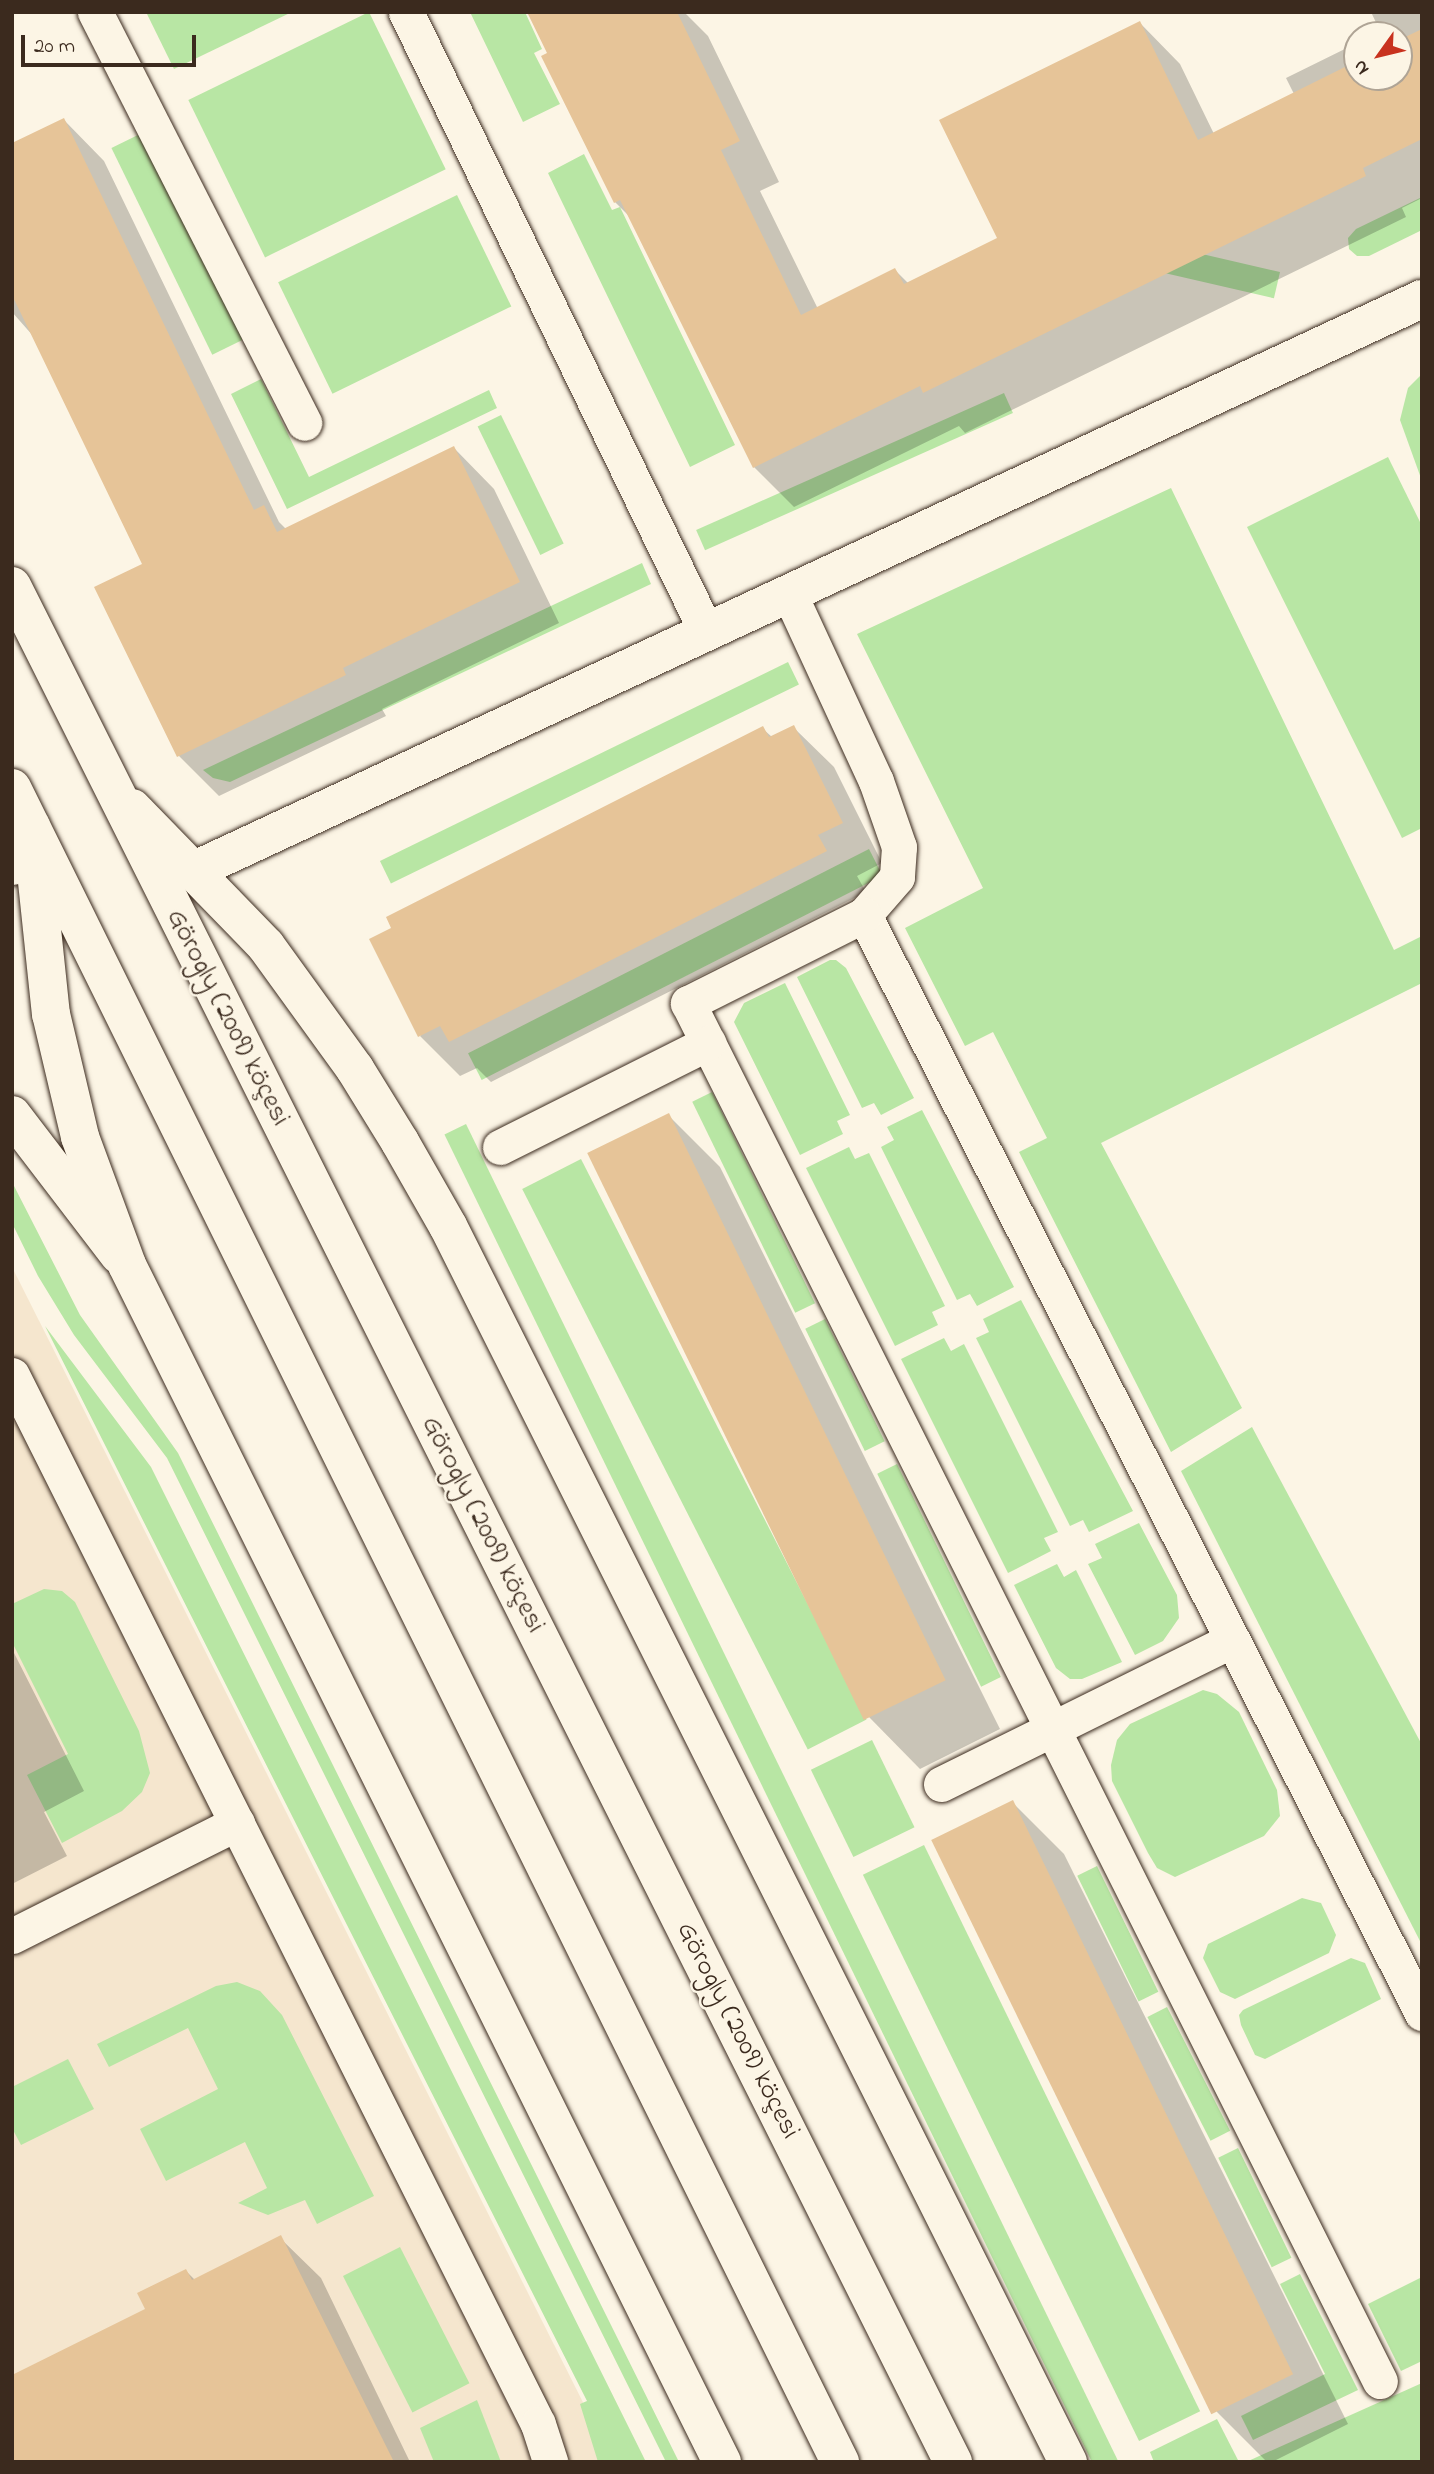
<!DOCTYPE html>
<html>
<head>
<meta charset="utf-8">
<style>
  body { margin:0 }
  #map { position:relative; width:1434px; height:2474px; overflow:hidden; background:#fcf5e5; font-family:"Indie Flower",sans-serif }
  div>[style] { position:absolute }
  .built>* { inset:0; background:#f5e6ce }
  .green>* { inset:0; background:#b8e6a4; transform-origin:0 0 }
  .shadow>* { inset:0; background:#0003 }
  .building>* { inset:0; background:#e6c498; transform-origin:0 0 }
  .roads { filter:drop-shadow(0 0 2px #3b2a1e) drop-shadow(0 0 2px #3b2a1e) }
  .lane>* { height:35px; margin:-17.5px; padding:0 17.5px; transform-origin:17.5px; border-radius:17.5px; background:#fcf5e5 }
  .street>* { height:38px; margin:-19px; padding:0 19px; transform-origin:19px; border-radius:19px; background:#fcf5e5 }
  .secondary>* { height:38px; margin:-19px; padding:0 19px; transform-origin:19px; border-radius:19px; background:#fcf5e5 }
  span { translate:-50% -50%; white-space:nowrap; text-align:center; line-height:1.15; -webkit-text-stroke:5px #fcf5e5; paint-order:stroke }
  .street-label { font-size:28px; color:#3b2a1e }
  .frame { position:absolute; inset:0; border:14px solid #3b2a1e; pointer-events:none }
  .north { position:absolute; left:1343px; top:21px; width:70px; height:70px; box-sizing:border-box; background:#fcf5e5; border:2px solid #afa495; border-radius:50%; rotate:236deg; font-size:19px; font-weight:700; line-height:28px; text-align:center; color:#3b2a1e }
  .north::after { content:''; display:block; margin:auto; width:24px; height:32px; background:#c8321e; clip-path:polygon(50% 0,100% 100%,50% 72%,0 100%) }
  .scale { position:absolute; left:21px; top:35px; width:175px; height:32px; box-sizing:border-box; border:4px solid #3b2a1e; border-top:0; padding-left:9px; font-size:21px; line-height:24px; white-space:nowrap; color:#3b2a1e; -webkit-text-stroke:5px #fcf5e5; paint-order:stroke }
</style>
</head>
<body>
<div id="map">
  <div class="built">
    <div style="clip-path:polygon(12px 1267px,613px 2462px,12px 2462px)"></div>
  </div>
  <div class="green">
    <div style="clip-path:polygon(146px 12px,292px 12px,174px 69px)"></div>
    <div style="left:369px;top:12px;width:175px;height:201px;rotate:64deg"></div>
    <div style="clip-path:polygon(470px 12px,525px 12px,542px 49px,534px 53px,560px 104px,523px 122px)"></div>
    <div style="left:142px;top:133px;width:230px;height:34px;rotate:64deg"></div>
    <div style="clip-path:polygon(584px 154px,612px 210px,620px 207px,735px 445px,690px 467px,548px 173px)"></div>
    <div style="left:457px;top:195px;width:124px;height:199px;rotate:64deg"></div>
    <div style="clip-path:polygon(1422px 197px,1422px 230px,1369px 256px,1357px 256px,1349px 249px,1348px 238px,1356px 229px)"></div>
    <div style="left:1280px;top:272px;width:27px;height:248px;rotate:103deg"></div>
    <div style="clip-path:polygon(1422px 374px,1422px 481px,1400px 420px,1408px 388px)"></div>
    <div style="clip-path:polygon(261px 379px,309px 477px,489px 390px,497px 408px,287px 509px,231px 394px)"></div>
    <div style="left:1004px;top:393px;width:22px;height:337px;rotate:66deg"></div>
    <div style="left:501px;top:415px;width:143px;height:26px;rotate:64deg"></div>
    <div style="clip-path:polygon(1388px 457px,1422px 526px,1422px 828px,1402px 838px,1247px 527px)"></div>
    <div style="clip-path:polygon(1171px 488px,1394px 950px,1422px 936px,1422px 983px,1101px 1143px,1242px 1408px,1171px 1452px,1019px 1152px,1047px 1138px,993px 1032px,965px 1046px,905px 928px,983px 888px,857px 634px)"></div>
    <div style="clip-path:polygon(642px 563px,651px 584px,230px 782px,213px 778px,203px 770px)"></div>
    <div style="left:788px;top:662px;width:25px;height:454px;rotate:64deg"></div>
    <div style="left:869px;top:849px;width:30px;height:450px;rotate:63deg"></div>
    <div style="clip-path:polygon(830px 960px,836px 960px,846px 968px,914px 1098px,881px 1115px,874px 1103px,862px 1108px,797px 977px)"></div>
    <div style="clip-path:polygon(785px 983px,850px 1115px,837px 1121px,843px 1134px,800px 1155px,734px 1022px,744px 1003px)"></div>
    <div style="left:712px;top:1092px;width:235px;height:22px;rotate:64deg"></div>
    <div style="clip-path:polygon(922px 1110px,1014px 1287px,977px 1306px,970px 1294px,957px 1300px,881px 1147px,894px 1140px,887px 1127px)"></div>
    <div style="left:466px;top:1124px;width:1494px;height:24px;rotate:64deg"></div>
    <div style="clip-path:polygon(849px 1147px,855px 1159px,869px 1153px,945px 1306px,932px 1312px,938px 1325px,895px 1346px,806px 1168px)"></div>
    <div style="left:581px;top:1159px;width:629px;height:66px;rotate:63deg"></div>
    <div style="clip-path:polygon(12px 1182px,80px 1315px,178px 1453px,679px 2462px,666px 2462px,167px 1458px,74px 1335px,38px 1276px,12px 1223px)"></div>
    <div style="clip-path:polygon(1021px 1300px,1133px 1511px,1089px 1532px,1083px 1520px,1070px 1526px,976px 1338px,989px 1332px,983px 1319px)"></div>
    <div style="left:825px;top:1319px;width:136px;height:22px;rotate:64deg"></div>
    <div style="clip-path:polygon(45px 1326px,151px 1467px,646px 2462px,598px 2462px,580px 2404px,587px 2401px)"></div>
    <div style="clip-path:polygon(944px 1338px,951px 1351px,964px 1344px,1058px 1532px,1044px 1538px,1051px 1551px,1008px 1573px,901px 1359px)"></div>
    <div style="clip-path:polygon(1252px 1427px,1422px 1745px,1422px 1945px,1181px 1471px)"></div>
    <div style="left:897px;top:1464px;width:237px;height:22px;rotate:64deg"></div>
    <div style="clip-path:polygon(1139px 1523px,1177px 1595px,1179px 1618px,1163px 1641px,1135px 1655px,1088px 1564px,1102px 1558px,1095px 1544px)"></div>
    <div style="clip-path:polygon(1057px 1564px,1064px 1577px,1076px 1570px,1122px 1662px,1082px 1679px,1070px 1679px,1056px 1668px,1014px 1585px)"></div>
    <div style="clip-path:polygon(44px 1589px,62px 1591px,75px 1602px,139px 1731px,150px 1773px,142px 1792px,122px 1811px,62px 1843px,27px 1775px,68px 1754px,12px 1642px,12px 1604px)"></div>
    <div style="clip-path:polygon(1203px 1690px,1217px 1694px,1239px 1712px,1277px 1790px,1280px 1816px,1264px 1836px,1175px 1877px,1157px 1868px,1148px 1853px,1112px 1781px,1111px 1765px,1117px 1740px,1130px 1724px)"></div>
    <div style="left:872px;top:1740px;width:97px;height:68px;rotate:64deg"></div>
    <div style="left:924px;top:1845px;width:630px;height:68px;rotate:64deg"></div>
    <div style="left:1097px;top:1866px;width:140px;height:22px;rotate:64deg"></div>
    <div style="clip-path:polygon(1302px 1898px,1321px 1903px,1336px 1935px,1329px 1953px,1235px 1999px,1220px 1992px,1203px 1958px,1208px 1944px)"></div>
    <div style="clip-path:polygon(1351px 1958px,1365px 1963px,1381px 1999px,1265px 2059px,1255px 2055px,1241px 2025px,1239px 2015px,1243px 2010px)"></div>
    <div style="clip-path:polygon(237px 1982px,260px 1991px,282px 2015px,374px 2196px,317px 2224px,305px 2200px,268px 2215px,238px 2203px,267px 2188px,245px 2142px,166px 2181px,140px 2129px,218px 2089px,188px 2028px,109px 2067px,97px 2044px,216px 1986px)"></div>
    <div style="left:1167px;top:2007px;width:139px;height:22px;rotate:63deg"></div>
    <div style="clip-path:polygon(68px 2059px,94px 2109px,21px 2145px,12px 2128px,12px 2087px)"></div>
    <div style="left:1238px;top:2148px;width:122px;height:22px;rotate:64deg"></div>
    <div style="left:400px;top:2247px;width:153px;height:64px;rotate:63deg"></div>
    <div style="clip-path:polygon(1300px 2274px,1358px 2390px,1253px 2440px,1241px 2416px,1325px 2374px,1280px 2284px)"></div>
    <div style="clip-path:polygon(1422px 2277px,1422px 2361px,1401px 2371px,1368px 2304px)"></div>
    <div style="clip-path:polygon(1422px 2383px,1422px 2462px,1246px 2462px)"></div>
    <div style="clip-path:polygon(477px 2400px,501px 2462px,434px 2462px,420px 2428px)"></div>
    <div style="clip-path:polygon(1217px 2419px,1239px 2462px,1154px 2462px,1150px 2452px)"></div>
  </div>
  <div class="shadow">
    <div style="clip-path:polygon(529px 12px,684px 12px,708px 36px,779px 182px,760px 191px,818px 309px,895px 270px,909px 284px,1000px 239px,1140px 23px,1180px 64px,1214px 134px,1294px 94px,1286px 78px,1357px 43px,1357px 77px,1399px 77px,1399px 35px,1373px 35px,1380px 31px,1371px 12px,1422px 12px,1422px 198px,1402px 208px,1406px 217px,965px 433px,959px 426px,794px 507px,754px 467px,630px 217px,615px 202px)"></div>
    <div style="clip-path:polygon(64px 120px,104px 161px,279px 522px,287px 530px,454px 448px,494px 489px,559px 623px,382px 709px,386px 716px,219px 796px,179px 756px,144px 565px,34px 337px,12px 312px,12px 145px)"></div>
    <div style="clip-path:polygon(793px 727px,834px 767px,882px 863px,857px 876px,866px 892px,491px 1082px,477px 1068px,460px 1076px,420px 1036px,763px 729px,772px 737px)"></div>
    <div style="clip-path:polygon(669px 1116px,720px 1167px,1000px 1729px,920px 1769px,869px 1717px)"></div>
    <div style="clip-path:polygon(12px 1649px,84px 1791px,44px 1812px,67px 1856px,12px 1884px)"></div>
    <div style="clip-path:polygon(1012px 1802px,1064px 1854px,1348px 2424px,1272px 2462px,1267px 2462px,1217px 2412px)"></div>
    <div style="clip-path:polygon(280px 2238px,321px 2278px,410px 2462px,12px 2462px,186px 2271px,195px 2280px)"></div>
  </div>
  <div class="building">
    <div style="clip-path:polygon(527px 12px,677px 12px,740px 141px,721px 150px,801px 315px,895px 268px,904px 284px,997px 238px,939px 120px,1140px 21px,1198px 140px,1357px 61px,1357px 77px,1399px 77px,1399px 40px,1422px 29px,1422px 139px,1363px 168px,1366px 176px,923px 393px,920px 386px,753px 468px,620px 200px,614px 203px,541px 56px,547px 53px)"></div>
    <div style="clip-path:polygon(64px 118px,254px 510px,264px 505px,277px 532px,454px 446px,520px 582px,343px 668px,346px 675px,177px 757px,94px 587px,142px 564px,12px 295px,12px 143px)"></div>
    <div style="clip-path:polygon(794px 725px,843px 823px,818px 835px,827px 851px,449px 1042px,440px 1026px,418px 1037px,369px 939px,391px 928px,386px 917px,763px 726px,769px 737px)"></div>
    <div style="left:669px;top:1113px;width:631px;height:91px;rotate:64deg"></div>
    <div style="left:1013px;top:1800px;width:639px;height:91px;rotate:64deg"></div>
    <div style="clip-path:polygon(281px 2235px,394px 2462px,12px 2462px,12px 2375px,145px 2309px,137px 2293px,186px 2269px,192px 2280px)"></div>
  </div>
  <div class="roads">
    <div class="lane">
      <div style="left:95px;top:12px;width:461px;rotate:63deg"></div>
      <div style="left:406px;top:12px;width:690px;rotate:64.14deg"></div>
      <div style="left:790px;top:595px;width:205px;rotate:65.2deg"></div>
      <div style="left:876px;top:781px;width:70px;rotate:70.8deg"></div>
      <div style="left:899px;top:847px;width:30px;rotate:94deg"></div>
      <div style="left:897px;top:877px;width:50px;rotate:131deg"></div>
      <div style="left:864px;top:915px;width:1232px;rotate:63.06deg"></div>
      <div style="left:864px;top:915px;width:197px;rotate:153.4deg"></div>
      <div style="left:688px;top:1003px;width:1542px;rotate:63.34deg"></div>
      <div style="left:500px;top:1147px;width:233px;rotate:-26.6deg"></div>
      <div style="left:12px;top:1375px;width:1173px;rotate:63.37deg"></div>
      <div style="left:538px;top:2424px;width:40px;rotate:72deg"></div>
      <div style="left:941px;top:1784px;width:325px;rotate:-26.3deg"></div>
      <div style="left:12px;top:1936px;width:252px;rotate:-26.7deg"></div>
    </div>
    <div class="street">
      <div style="left:12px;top:866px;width:44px;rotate:-64.6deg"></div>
      <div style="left:195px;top:870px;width:1353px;rotate:-24.96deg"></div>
      <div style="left:12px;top:1115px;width:176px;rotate:52.6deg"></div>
    </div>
    <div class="secondary">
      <div style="left:12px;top:586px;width:2099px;rotate:63.36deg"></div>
      <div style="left:12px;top:788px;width:1868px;rotate:63.68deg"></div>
      <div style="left:132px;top:808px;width:192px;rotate:45.8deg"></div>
      <div style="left:266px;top:946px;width:152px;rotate:54.1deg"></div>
      <div style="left:355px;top:1069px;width:86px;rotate:58.3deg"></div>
      <div style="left:400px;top:1142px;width:97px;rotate:60.3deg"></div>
      <div style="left:448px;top:1226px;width:1383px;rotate:63.36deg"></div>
      <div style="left:34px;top:853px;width:162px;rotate:84deg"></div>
      <div style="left:51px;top:1014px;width:126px;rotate:76.7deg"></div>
      <div style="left:80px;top:1137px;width:136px;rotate:69.8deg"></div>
      <div style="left:127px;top:1265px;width:1337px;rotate:63.57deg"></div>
    </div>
  </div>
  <div class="street-label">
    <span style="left:227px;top:1018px;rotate:63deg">Görogly (2009) köçesi</span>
    <span style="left:482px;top:1525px;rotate:63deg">Görogly (2009) köçesi</span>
    <span style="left:737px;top:2031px;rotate:63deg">Görogly (2009) köçesi</span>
  </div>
  <div class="frame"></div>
  <div class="north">N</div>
  <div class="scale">20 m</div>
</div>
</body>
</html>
